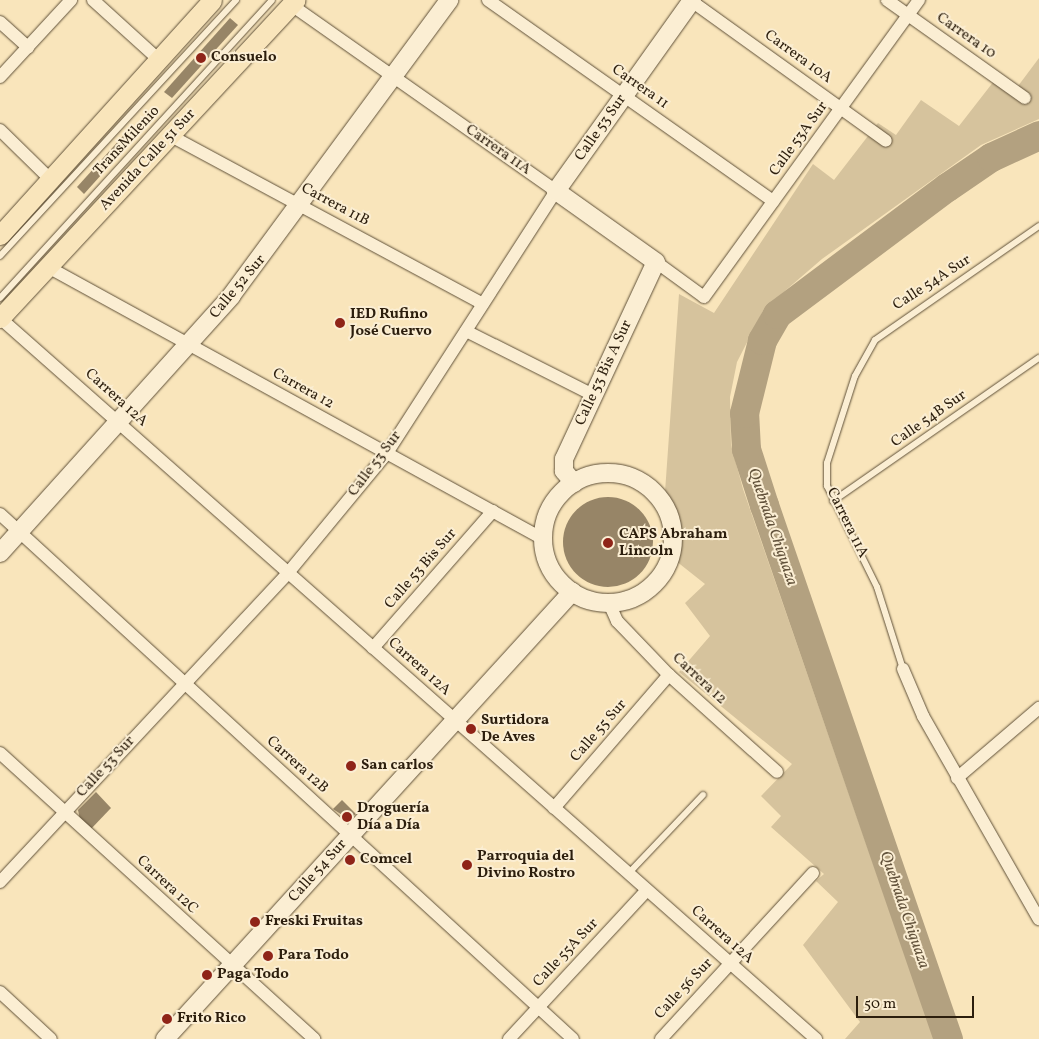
<!DOCTYPE html>
<meta charset="utf-8">
<style>
body{margin:0}
#map{position:relative;width:1039px;height:1039px;overflow:hidden;background:#f9e5bb;font-family:Vollkorn,serif}
div>[style]{position:absolute}
.green>*{inset:0;background:#d6c39d}
.river>*{height:29px;margin:-14.5px;padding:0 14.5px;transform-origin:14.5px;border-radius:14.5px;background:#b3a180}
.building>*{inset:0;background:#978567}
.round{border-radius:50%}
.roads{filter:drop-shadow(0 0 1px #5f5038) drop-shadow(0 0 1px #5f5038)}
.lane>*{height:6px;margin:-3px;padding:0 3px;transform-origin:3px;border-radius:3px;background:#fbeed3}
.street>*{height:12px;margin:-6px;padding:0 6px;transform-origin:6px;border-radius:6px;background:#fbeed3}
.secondary>*{height:18px;margin:-9px;padding:0 9px;transform-origin:9px;border-radius:9px;background:#fbeed3}
.secondary>.ring{margin:-9px;padding:0;box-sizing:content-box;background:none;border:18px solid #fbeed3;border-radius:50%}
.primary>*{height:19px;margin:-9.5px;padding:0 9.5px;transform-origin:9.5px;border-radius:9.5px;background:#f9e5bb}
.dots>*{width:14px;height:14px;translate:-50% -50%;box-sizing:border-box;border:2px solid #fbeed3;border-radius:50%}
span{translate:-50% -50%;white-space:nowrap;text-align:center;line-height:1.15;-webkit-text-stroke:4px #fbeed3;paint-order:stroke}
.street-label{font-size:15px;color:#2c1e0d}
.poi-label{font-size:15px;color:#2c1e0d;font-weight:700}
.left{translate:0 -50%;text-align:left}
.water-label{font-size:16px;color:#62523b;font-style:italic}
.scale{position:absolute;left:856px;top:996px;width:118px;height:22px;box-sizing:border-box;border:2px solid #2c1e0d;border-top:0;padding-left:6px;font-size:15px;line-height:18px;white-space:nowrap;color:#2c1e0d;-webkit-text-stroke:4px #fbeed3;paint-order:stroke}
</style>
<div id="map">
<div class="green">
<i style="clip-path:polygon(1039px 58px,1039px 119px,981px 145px,822px 259px,764px 309px,737px 362px,730px 397px,731px 445px,743px 489px,934px 1039px,845px 1039px,860px 1022px,803px 945px,838px 902px,816px 881px,824px 874px,771px 827px,781px 816px,761px 796px,792px 764px,679px 672px,710px 636px,685px 603px,705px 584px,676px 561px,679px 523px,665px 492px,679px 294px,714px 313px,813px 164px,834px 180px,878px 123px,896px 135px,921px 100px,959px 126px,994px 81px,1012px 94px)"></i>
</div>
<div class="river">
<i style="left:948px;top:1039px;width:565px;rotate:-109.01deg"></i>
<i style="left:764px;top:505px;width:59px;rotate:-107.8deg"></i>
<i style="left:746px;top:449px;width:36px;rotate:-93deg"></i>
<i style="left:744px;top:413px;width:75px;rotate:-76.1deg"></i>
<i style="left:762px;top:340px;width:30px;rotate:-60deg"></i>
<i style="left:777px;top:314px;width:212px;rotate:-36.8deg"></i>
<i style="left:947px;top:187px;width:53px;rotate:-34.3deg"></i>
<i style="left:991px;top:157px;width:53px;rotate:-24.6deg"></i>
</div>
<div class="building">
<i style="clip-path:polygon(230px 18px,238px 25px,172px 98px,164px 92px)"></i>
<i style="clip-path:polygon(131px 127px,138px 134px,84px 194px,77px 187px)"></i>
<i class="round" style="left:563px;top:497px;width:90px;height:90px"></i>
<i style="clip-path:polygon(96px 792px,111px 808px,90px 830px,80px 820px,78px 810px)"></i>
<i style="clip-path:polygon(342px 800px,356px 814px,348px 819px,333px 809px)"></i>
</div>
<div class="roads">
<div class="lane">
<i style="left:0;top:256px;width:348px;rotate:-47.3deg"></i>
<i style="left:0;top:298px;width:403px;rotate:-47.6deg"></i>
<i style="left:833px;top:501px;width:251px;rotate:-34.8deg"></i>
<i style="left:903px;top:669px;width:86px;rotate:-107.6deg"></i>
<i style="left:877px;top:587px;width:113px;rotate:-116.3deg"></i>
<i style="left:827px;top:486px;width:23px;rotate:-90deg"></i>
<i style="left:827px;top:463px;width:91px;rotate:-72.2deg"></i>
<i style="left:855px;top:376px;width:41px;rotate:-60.9deg"></i>
<i style="left:875px;top:340px;width:200px;rotate:-34.8deg"></i>
<i style="left:628px;top:874px;width:109px;rotate:-46.5deg"></i>
</div>
<div class="street">
<i style="left:93px;top:0;width:88px;rotate:42.2deg"></i>
<i style="left:488px;top:0;width:349px;rotate:35.2deg"></i>
<i style="left:690px;top:0;width:241px;rotate:35.7deg"></i>
<i style="left:887px;top:0;width:169px;rotate:35.4deg"></i>
<i style="left:0;top:22px;width:38px;rotate:42deg"></i>
<i style="left:0;top:77px;width:105px;rotate:-47.3deg"></i>
<i style="left:0;top:130px;width:70px;rotate:44.4deg"></i>
<i style="left:171px;top:136px;width:354px;rotate:28.3deg"></i>
<i style="left:656px;top:262px;width:59px;rotate:36.1deg"></i>
<i style="left:704px;top:297px;width:367px;rotate:-54.1deg"></i>
<i style="left:48px;top:267px;width:565px;rotate:28.79deg"></i>
<i style="left:0;top:318px;width:1089px;rotate:41.46deg"></i>
<i style="left:466px;top:331px;width:142px;rotate:26.7deg"></i>
<i style="left:0;top:514px;width:777px;rotate:42.5deg"></i>
<i style="left:609px;top:603px;width:20px;rotate:66deg"></i>
<i style="left:617px;top:621px;width:75px;rotate:46.1deg"></i>
<i style="left:669px;top:675px;width:145px;rotate:41.9deg"></i>
<i style="left:373px;top:648px;width:182px;rotate:-48.8deg"></i>
<i style="left:903px;top:669px;width:51px;rotate:66.9deg"></i>
<i style="left:923px;top:716px;width:234px;rotate:60.3deg"></i>
<i style="left:0;top:753px;width:425px;rotate:42.3deg"></i>
<i style="left:957px;top:778px;width:108px;rotate:-40.5deg"></i>
<i style="left:554px;top:808px;width:176px;rotate:-49.2deg"></i>
<i style="left:0;top:882px;width:422px;rotate:-47deg"></i>
<i style="left:288px;top:573px;width:156px;rotate:-50.5deg"></i>
<i style="left:387px;top:453px;width:312px;rotate:-57.2deg"></i>
<i style="left:556px;top:191px;width:324px;rotate:-144.9deg"></i>
<i style="left:0;top:992px;width:69px;rotate:42.7deg"></i>
<i style="left:509px;top:1039px;width:203px;rotate:-47.2deg"></i>
<i style="left:661px;top:1039px;width:225px;rotate:-47.5deg"></i>
</div>
<div class="secondary">
<i class="ring" style="left:543px;top:473px;width:112px;height:112px"></i>
<i style="left:574px;top:483px;width:16px;rotate:-130deg"></i>
<i style="left:564px;top:471px;width:12px;rotate:-90deg"></i>
<i style="left:564px;top:459px;width:217px;rotate:-65deg"></i>
<i style="left:656px;top:262px;width:123px;rotate:-144.6deg"></i>
<i style="left:556px;top:191px;width:234px;rotate:-54.5deg"></i>
<i style="left:0;top:553px;width:346px;rotate:-48deg"></i>
<i style="left:231px;top:296px;width:368px;rotate:-53.6deg"></i>
<i style="left:165px;top:1039px;width:605px;rotate:-47.68deg"></i>
</div>
<div class="primary">
<i style="left:0;top:235px;width:316px;rotate:-47.9deg"></i>
<i style="left:0;top:318px;width:434px;rotate:-47.1deg"></i>
</div>
</div>
<div class="dots">
<i style="left:201px;top:58px;background:#8f2418"></i>
<i style="left:340px;top:323px;background:#8f2418"></i>
<i style="left:608px;top:543px;background:#8f2418"></i>
<i style="left:471px;top:729px;background:#8f2418"></i>
<i style="left:351px;top:766px;background:#8f2418"></i>
<i style="left:347px;top:817px;background:#8f2418"></i>
<i style="left:350px;top:860px;background:#8f2418"></i>
<i style="left:467px;top:865px;background:#8f2418"></i>
<i style="left:255px;top:922px;background:#8f2418"></i>
<i style="left:268px;top:956px;background:#8f2418"></i>
<i style="left:207px;top:975px;background:#8f2418"></i>
<i style="left:167px;top:1019px;background:#8f2418"></i>
</div>
<div class="street-label">
<span style="left:966px;top:36px;rotate:35deg">Carrera 10</span>
<span style="left:798px;top:57px;rotate:36deg">Carrera 10A</span>
<span style="left:640px;top:87px;rotate:35deg">Carrera 11</span>
<span style="left:601px;top:128px;rotate:-55deg">Calle 53 Sur</span>
<span style="left:799px;top:139px;rotate:-54deg">Calle 53A Sur</span>
<span style="left:127px;top:141px;rotate:-47deg">TransMilenio</span>
<span style="left:498px;top:150px;rotate:35deg">Carrera 11A</span>
<span style="left:148px;top:160px;rotate:-47deg">Avenida Calle 51 Sur</span>
<span style="left:335px;top:205px;rotate:28deg">Carrera 11B</span>
<span style="left:932px;top:283px;rotate:-33deg">Calle 54A Sur</span>
<span style="left:238px;top:287px;rotate:-50deg">Calle 52 Sur</span>
<span style="left:604px;top:373px;rotate:-65deg">Calle 53 Bis A Sur</span>
<span style="left:303px;top:389px;rotate:29deg">Carrera 12</span>
<span style="left:116px;top:398px;rotate:42deg">Carrera 12A</span>
<span style="left:929px;top:419px;rotate:-35deg">Calle 54B Sur</span>
<span style="left:375px;top:464px;rotate:-53deg">Calle 53 Sur</span>
<span style="left:847px;top:523px;rotate:64deg">Carrera 11A</span>
<span style="left:421px;top:569px;rotate:-49deg">Calle 53 Bis Sur</span>
<span style="left:419px;top:667px;rotate:42deg">Carrera 12A</span>
<span style="left:699px;top:679px;rotate:43deg">Carrera 12</span>
<span style="left:599px;top:731px;rotate:-49deg">Calle 55 Sur</span>
<span style="left:297px;top:765px;rotate:42deg">Carrera 12B</span>
<span style="left:106px;top:767px;rotate:-47deg">Calle 53 Sur</span>
<span style="left:318px;top:871px;rotate:-48deg">Calle 54 Sur</span>
<span style="left:167px;top:885px;rotate:43deg">Carrera 12C</span>
<span style="left:722px;top:935px;rotate:42deg">Carrera 12A</span>
<span style="left:566px;top:953px;rotate:-47deg">Calle 55A Sur</span>
<span style="left:684px;top:989px;rotate:-47deg">Calle 56 Sur</span>
</div>
<div class="poi-label">
<span class="left" style="left:211px;top:58px">Consuelo</span>
<span class="left" style="left:350px;top:323px">IED Rufino<br>José Cuervo</span>
<span class="left" style="left:619px;top:543px">CAPS Abraham<br>Lincoln</span>
<span class="left" style="left:481px;top:729px">Surtidora<br>De Aves</span>
<span class="left" style="left:361px;top:766px">San carlos</span>
<span class="left" style="left:357px;top:817px">Droguería<br>Día a Día</span>
<span class="left" style="left:477px;top:865px">Parroquia del<br>Divino Rostro</span>
<span class="left" style="left:360px;top:860px">Comcel</span>
<span class="left" style="left:265px;top:922px">Freski Fruitas</span>
<span class="left" style="left:278px;top:956px">Para Todo</span>
<span class="left" style="left:217px;top:975px">Paga Todo</span>
<span class="left" style="left:177px;top:1019px">Frito Rico</span>
</div>
<div class="water-label">
<span style="left:772px;top:527px;rotate:71deg">Quebrada Chiguaza</span>
<span style="left:904px;top:910px;rotate:71deg">Quebrada Chiguaza</span>
</div>
<div class="scale">50 m</div>
</div>
